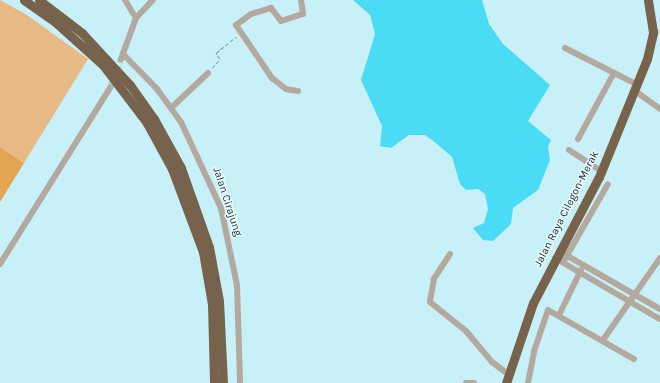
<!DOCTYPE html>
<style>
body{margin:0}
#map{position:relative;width:660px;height:383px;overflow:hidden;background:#c7f0f9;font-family:Karla,sans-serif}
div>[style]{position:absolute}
.green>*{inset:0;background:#e7ba85}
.forest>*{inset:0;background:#e5a451}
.water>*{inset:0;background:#4adcf5}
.minor-tunnel>*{height:6px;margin-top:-3px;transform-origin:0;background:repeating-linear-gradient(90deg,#a6cad2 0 6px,transparent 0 9px)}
.path>*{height:1px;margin-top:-0.5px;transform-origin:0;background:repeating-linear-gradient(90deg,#82a1a7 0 4px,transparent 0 6px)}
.minor>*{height:6px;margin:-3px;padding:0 3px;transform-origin:3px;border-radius:3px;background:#b4a99e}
.highway>*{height:9px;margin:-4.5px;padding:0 4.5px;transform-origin:4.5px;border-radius:4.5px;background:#77624b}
span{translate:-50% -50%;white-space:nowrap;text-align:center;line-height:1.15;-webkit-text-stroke:3px #e8f9fc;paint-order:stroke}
.street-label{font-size:11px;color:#233336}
</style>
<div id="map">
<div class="green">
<i style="clip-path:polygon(0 0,27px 15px,88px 59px,24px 163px,0 147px)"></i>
</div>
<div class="forest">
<i style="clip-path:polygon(0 147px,24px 163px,0 202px)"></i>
</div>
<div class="water">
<i style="clip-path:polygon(353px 0,482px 0,489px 24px,503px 44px,550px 85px,528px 121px,551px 140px,548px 147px,550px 160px,538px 190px,513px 208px,511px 224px,493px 241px,483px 240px,473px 228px,484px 223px,488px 209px,485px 194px,478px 189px,466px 190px,460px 184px,452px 157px,436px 143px,425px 135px,409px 135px,391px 148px,380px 146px,382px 126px,361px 80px,375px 34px,370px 15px)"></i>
</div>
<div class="minor-tunnel">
<i style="left:110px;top:88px;width:31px;rotate:-69deg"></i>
</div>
<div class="path">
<i style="left:212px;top:68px;width:12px;rotate:-48deg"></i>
<i style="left:220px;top:59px;width:7px;rotate:-124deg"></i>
<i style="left:216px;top:53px;width:26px;rotate:-39deg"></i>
</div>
<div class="minor">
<i style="left:125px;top:0;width:21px;rotate:59deg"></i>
<i style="left:565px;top:48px;width:80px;rotate:26.9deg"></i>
<i style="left:123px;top:54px;width:49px;rotate:45.8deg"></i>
<i style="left:157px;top:89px;width:41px;rotate:54deg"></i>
<i style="left:181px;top:122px;width:95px;rotate:65.1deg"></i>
<i style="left:221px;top:208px;width:79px;rotate:78.3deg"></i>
<i style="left:237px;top:285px;width:98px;rotate:88.2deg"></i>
<i style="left:121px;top:59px;width:44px;rotate:-69.9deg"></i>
<i style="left:136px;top:18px;width:25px;rotate:-47deg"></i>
<i style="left:634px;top:90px;width:32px;rotate:36deg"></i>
<i style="left:298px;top:91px;width:12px;rotate:-171deg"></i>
<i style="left:286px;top:89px;width:18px;rotate:-142deg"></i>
<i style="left:272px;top:78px;width:64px;rotate:-124.2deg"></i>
<i style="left:236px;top:25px;width:19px;rotate:-36deg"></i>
<i style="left:251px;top:14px;width:21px;rotate:-17deg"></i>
<i style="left:271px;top:8px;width:16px;rotate:52deg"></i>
<i style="left:281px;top:21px;width:23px;rotate:-18deg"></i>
<i style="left:303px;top:14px;width:14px;rotate:-98deg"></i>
<i style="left:171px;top:108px;width:51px;rotate:-43.4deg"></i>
<i style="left:578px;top:139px;width:75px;rotate:-61.4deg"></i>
<i style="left:569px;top:150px;width:38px;rotate:33deg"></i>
<i style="left:559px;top:251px;width:116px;rotate:29.9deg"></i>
<i style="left:450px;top:254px;width:30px;rotate:123deg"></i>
<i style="left:434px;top:279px;width:23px;rotate:100deg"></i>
<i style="left:430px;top:302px;width:46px;rotate:38.9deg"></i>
<i style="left:466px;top:331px;width:40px;rotate:50deg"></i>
<i style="left:492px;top:362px;width:21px;rotate:37deg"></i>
<i style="left:555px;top:258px;width:121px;rotate:30.2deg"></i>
<i style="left:565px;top:259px;width:86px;rotate:-60.2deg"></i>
<i style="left:0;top:264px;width:208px;rotate:-58deg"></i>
<i style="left:560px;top:313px;width:48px;rotate:-64deg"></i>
<i style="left:603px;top:340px;width:100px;rotate:-55.2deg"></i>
<i style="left:466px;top:383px;width:8px"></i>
<i style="left:528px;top:383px;width:33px;rotate:-79deg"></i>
<i style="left:534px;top:351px;width:43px;rotate:-71.1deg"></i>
<i style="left:548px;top:310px;width:99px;rotate:29.7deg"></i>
</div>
<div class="highway">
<i style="left:24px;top:0;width:37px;rotate:35deg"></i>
<i style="left:54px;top:21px;width:66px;rotate:41.9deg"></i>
<i style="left:103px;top:65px;width:73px;rotate:52.8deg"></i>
<i style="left:147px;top:123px;width:52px;rotate:61.5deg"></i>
<i style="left:172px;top:169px;width:89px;rotate:69.5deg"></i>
<i style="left:203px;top:252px;width:53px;rotate:80.2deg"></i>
<i style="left:212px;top:304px;width:79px;rotate:88.5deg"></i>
<i style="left:39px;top:0;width:54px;rotate:37.5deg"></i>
<i style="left:82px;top:33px;width:71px;rotate:47.3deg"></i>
<i style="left:130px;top:85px;width:42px;rotate:54.8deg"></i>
<i style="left:154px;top:119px;width:56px;rotate:61.1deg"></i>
<i style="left:181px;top:168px;width:84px;rotate:70.5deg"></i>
<i style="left:209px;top:247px;width:55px;rotate:79.5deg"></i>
<i style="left:219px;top:301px;width:82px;rotate:87.2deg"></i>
<i style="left:506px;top:383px;width:84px;rotate:-71.4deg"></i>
<i style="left:533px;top:303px;width:142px;rotate:-62.4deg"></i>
<i style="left:599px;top:177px;width:127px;rotate:-67.9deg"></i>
<i style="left:647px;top:59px;width:28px;rotate:-77deg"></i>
<i style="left:653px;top:32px;width:32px;rotate:-99deg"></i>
</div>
<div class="street-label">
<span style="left:227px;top:202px;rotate:72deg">Jalan Cirajung</span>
<span style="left:567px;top:209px;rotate:-63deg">Jalan Raya Cilegon-Merak</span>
</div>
</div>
